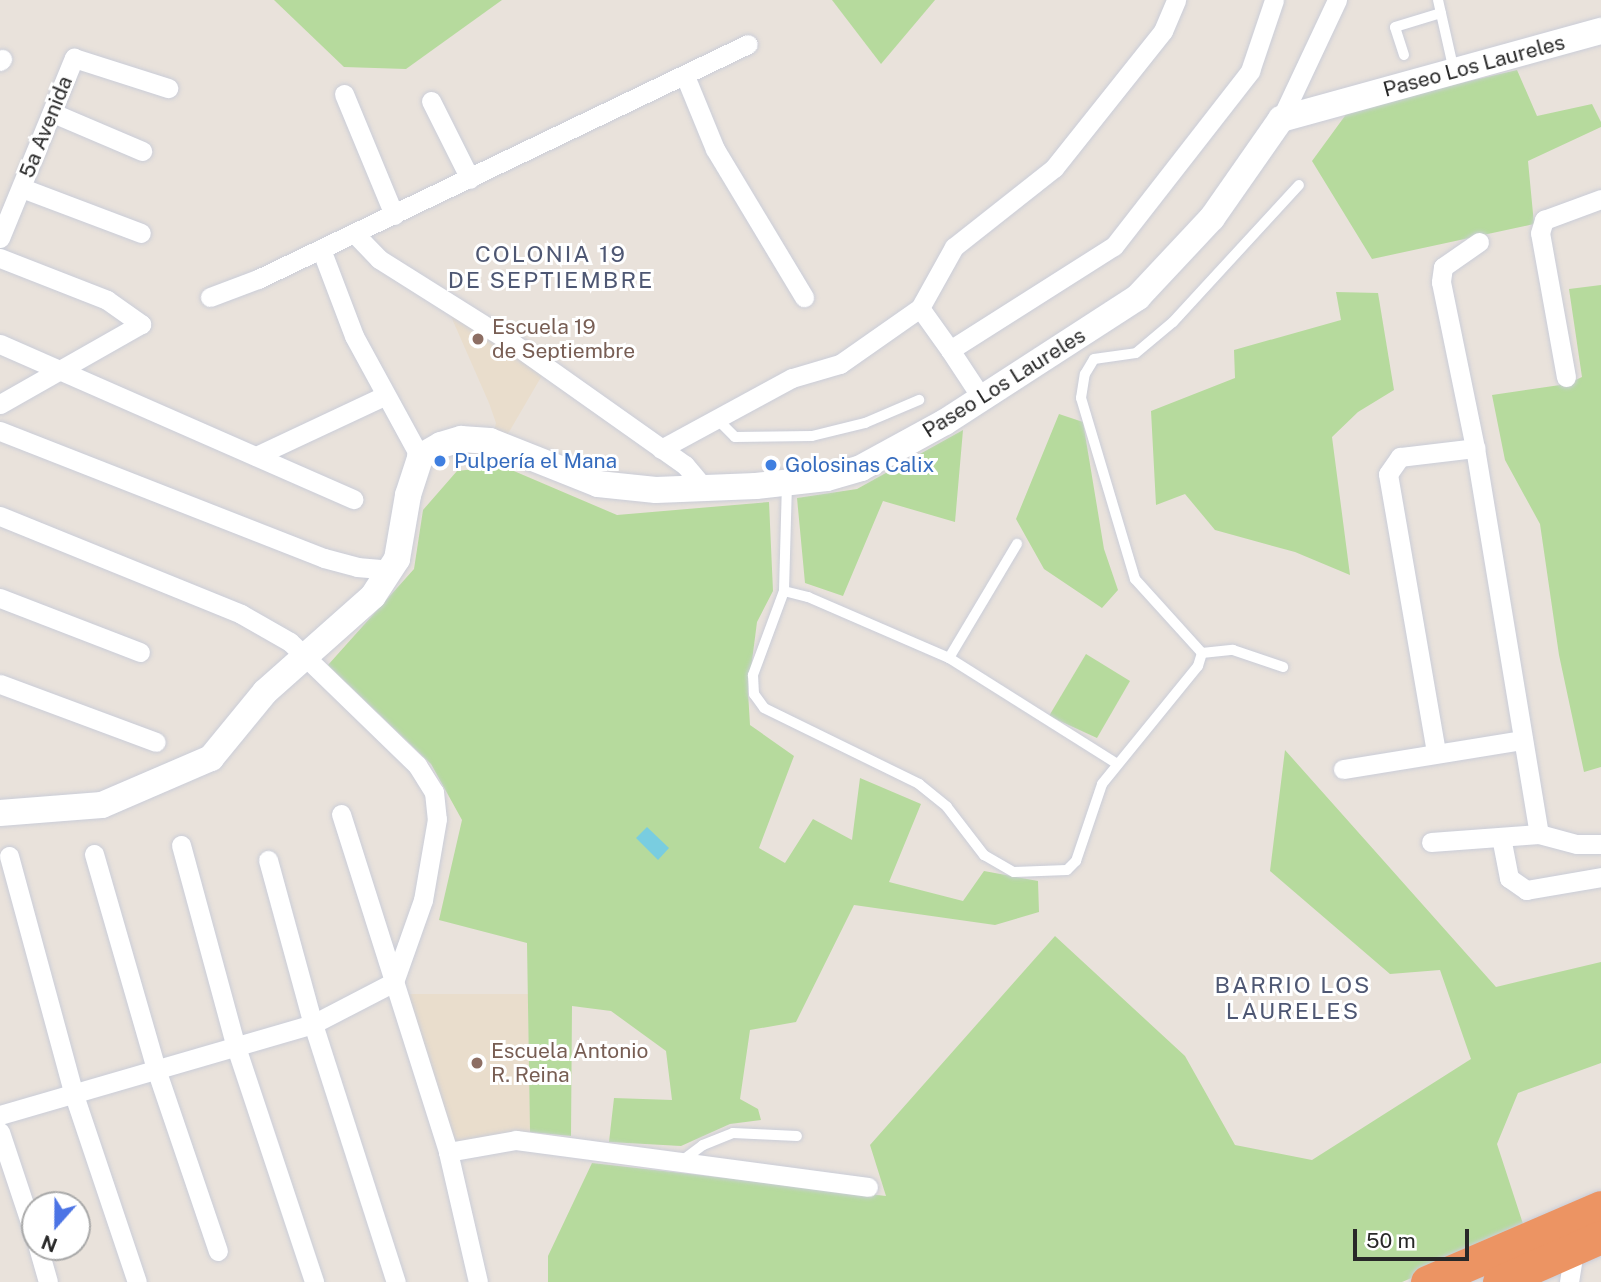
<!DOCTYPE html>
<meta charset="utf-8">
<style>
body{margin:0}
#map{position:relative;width:1601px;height:1282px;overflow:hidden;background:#e9e2db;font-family:"Public Sans",sans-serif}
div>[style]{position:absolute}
.education>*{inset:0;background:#e9ddcc}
.green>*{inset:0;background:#b6da9d}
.water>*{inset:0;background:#79cde0}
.roads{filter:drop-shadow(0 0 2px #cacdd8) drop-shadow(0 0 2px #cacdd8)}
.lane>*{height:10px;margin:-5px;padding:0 5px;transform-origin:5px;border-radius:5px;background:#fff}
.street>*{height:19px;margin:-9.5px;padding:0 9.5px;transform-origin:9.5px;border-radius:9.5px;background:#fff}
.secondary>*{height:26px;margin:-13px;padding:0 13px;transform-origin:13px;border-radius:13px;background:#fff}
.highway>*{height:33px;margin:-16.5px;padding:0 16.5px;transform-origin:16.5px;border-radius:16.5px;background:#ec9463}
.dots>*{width:19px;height:19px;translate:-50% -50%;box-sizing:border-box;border:4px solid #fff;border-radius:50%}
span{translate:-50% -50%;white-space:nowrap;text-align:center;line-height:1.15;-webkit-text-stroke:6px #fff;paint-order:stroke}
.street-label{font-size:21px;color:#282828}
.education-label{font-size:21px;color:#785e54}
.left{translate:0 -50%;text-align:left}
.shop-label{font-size:21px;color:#366cbe}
.neighbourhood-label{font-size:23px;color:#4e5773;letter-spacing:2px}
.north{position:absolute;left:21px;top:1191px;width:70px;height:70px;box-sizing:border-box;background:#fff;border:2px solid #a9a9a9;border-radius:50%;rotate:201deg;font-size:19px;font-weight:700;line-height:28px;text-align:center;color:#282828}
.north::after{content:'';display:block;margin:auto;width:24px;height:32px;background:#4c74e5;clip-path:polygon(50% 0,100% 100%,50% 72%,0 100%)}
.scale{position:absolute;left:1353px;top:1229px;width:116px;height:32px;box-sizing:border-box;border:4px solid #282828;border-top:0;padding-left:9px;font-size:21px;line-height:24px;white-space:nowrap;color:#282828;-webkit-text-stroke:5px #fff;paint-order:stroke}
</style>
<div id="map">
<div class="education">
<i style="clip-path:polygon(446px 305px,544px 372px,505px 439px,493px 435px,496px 423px,489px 403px)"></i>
<i style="clip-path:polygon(403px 994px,528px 994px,530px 1132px,452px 1146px)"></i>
</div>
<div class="green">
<i style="clip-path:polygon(274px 0,502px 0,406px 69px,344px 67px)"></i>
<i style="clip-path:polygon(832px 0,935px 0,881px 64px)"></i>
<i style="clip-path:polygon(1517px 70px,1537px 116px,1592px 104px,1601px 122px,1601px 127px,1528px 161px,1534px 224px,1372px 259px,1312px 161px,1350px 109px)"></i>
<i style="clip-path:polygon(1601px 285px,1601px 767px,1584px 772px,1559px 655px,1540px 524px,1505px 460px,1492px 395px,1567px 384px,1582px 377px,1569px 289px)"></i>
<i style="clip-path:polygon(1336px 292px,1378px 293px,1394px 390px,1358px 412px,1332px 437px,1350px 575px,1295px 552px,1215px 530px,1185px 494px,1156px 505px,1151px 411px,1235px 378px,1234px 350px,1341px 320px)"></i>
<i style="clip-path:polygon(1059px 414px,1083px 422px,1104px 549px,1118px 590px,1102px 608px,1044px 569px,1016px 519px)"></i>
<i style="clip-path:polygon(963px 430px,955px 522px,883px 501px,843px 596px,805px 583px,797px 498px,857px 489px)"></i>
<i style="clip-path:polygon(502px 466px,617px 515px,769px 502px,773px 591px,757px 622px,748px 692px,750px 725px,794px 756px,759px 848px,785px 863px,813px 819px,852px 840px,860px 778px,921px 804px,889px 882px,963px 901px,984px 871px,1038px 881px,1039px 912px,995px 925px,854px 905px,796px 1022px,750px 1030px,740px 1099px,758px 1109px,761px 1120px,730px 1124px,681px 1146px,609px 1142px,614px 1098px,672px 1100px,666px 1051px,611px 1011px,572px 1006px,571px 1136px,530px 1132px,527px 943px,439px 920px,462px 820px,431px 764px,328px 665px,414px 569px,423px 510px,457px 471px)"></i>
<i style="clip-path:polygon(1086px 654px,1130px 681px,1097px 738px,1049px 716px)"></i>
<i style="clip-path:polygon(1285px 750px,1496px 987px,1601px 962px,1601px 1063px,1518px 1093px,1497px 1144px,1525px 1230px,1402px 1282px,548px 1282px,548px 1256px,592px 1163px,886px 1196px,870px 1145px,1055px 936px,1185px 1056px,1235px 1145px,1312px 1160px,1471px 1059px,1440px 970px,1390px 974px,1270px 871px)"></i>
</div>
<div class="water">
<i style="clip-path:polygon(647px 827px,669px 848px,658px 860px,636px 838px)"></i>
</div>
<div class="roads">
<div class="lane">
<i style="left:1438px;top:0;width:73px;rotate:77.3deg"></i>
<i style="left:1404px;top:55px;width:29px;rotate:-108deg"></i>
<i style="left:1395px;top:27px;width:48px;rotate:-16.9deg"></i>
<i style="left:716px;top:418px;width:27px;rotate:45deg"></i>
<i style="left:735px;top:437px;width:77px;rotate:-0.7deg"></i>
<i style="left:812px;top:436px;width:55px;rotate:-13.8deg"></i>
<i style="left:865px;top:423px;width:59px;rotate:-23.1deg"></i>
<i style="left:787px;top:483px;width:108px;rotate:91.6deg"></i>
<i style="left:784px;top:591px;width:25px;rotate:14deg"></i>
<i style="left:808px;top:597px;width:154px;rotate:23.4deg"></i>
<i style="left:949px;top:658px;width:197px;rotate:32.2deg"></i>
<i style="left:784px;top:591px;width:90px;rotate:110.3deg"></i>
<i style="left:753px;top:675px;width:19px;rotate:87deg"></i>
<i style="left:754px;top:694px;width:17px;rotate:54deg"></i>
<i style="left:764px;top:708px;width:173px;rotate:26.1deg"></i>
<i style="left:919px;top:784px;width:36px;rotate:39deg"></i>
<i style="left:947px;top:807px;width:61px;rotate:52.4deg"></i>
<i style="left:984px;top:855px;width:34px;rotate:30deg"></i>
<i style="left:1014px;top:872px;width:53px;rotate:-2.2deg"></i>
<i style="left:1067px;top:870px;width:13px;rotate:-45deg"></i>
<i style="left:1076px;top:861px;width:81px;rotate:-71.3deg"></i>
<i style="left:1102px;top:784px;width:152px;rotate:-50.9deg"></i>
<i style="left:1198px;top:666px;width:14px;rotate:-73deg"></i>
<i style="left:1202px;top:653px;width:100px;rotate:-132.2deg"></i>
<i style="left:1135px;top:579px;width:189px;rotate:-106.6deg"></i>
<i style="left:1081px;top:398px;width:24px;rotate:-81deg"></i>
<i style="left:1085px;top:374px;width:17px;rotate:-59deg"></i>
<i style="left:1094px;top:359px;width:42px;rotate:-8.1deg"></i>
<i style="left:1136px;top:353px;width:48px;rotate:-40deg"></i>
<i style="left:1173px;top:322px;width:186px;rotate:-47.4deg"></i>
<i style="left:1202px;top:653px;width:31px;rotate:-6deg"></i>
<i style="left:1233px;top:650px;width:53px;rotate:18.8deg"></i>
<i style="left:949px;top:658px;width:133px;rotate:-59.2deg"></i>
<i style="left:683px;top:1160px;width:25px;rotate:-37deg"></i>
<i style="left:703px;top:1145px;width:32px;rotate:-22deg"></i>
<i style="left:733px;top:1133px;width:64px;rotate:2.7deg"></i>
</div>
<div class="street">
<i style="left:0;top:61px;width:3px;rotate:-45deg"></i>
<i style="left:685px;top:76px;width:79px;rotate:67.7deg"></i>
<i style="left:715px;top:149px;width:173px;rotate:59deg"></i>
<i style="left:344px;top:94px;width:131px;rotate:67.5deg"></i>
<i style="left:431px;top:101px;width:87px;rotate:63.4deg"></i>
<i style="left:53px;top:113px;width:97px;rotate:23.1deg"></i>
<i style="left:1281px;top:119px;width:132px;rotate:-64.8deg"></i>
<i style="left:22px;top:188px;width:127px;rotate:20.7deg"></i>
<i style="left:354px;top:233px;width:36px;rotate:46deg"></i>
<i style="left:379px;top:259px;width:156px;rotate:32.2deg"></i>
<i style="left:511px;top:342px;width:213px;rotate:35.3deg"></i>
<i style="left:685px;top:465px;width:33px;rotate:50deg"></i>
<i style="left:0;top:238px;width:195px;rotate:-67.7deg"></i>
<i style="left:74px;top:58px;width:99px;rotate:17.7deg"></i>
<i style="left:1479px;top:242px;width:44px;rotate:145.2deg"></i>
<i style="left:1443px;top:267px;width:15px;rotate:98deg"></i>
<i style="left:1441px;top:282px;width:169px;rotate:78.4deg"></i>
<i style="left:1475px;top:448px;width:391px;rotate:80.6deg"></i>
<i style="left:321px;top:249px;width:93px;rotate:69.2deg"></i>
<i style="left:354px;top:336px;width:138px;rotate:61.4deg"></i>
<i style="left:0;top:258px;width:115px;rotate:21.4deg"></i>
<i style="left:107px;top:300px;width:42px;rotate:35.2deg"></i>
<i style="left:141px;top:324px;width:162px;rotate:150.4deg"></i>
<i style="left:210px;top:297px;width:51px;rotate:-20.6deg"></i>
<i style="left:258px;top:279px;width:543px;rotate:-25.62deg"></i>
<i style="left:920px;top:308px;width:52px;rotate:54.5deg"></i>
<i style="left:0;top:344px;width:386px;rotate:23.7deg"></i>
<i style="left:1566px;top:377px;width:146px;rotate:-100.2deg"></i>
<i style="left:1540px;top:233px;width:14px;rotate:-73deg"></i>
<i style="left:1544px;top:220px;width:61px;rotate:-20.2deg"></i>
<i style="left:981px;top:397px;width:56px;rotate:-123.4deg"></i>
<i style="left:950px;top:350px;width:194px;rotate:-32.4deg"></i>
<i style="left:1114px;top:246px;width:222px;rotate:-52.1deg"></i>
<i style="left:1250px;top:71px;width:75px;rotate:-71.3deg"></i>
<i style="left:0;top:431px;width:348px;rotate:21.4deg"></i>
<i style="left:324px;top:558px;width:34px;rotate:15deg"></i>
<i style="left:357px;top:567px;width:35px;rotate:5deg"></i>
<i style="left:661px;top:449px;width:149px;rotate:-28.5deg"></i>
<i style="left:792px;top:378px;width:50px;rotate:-16.3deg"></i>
<i style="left:840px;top:364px;width:98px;rotate:-35deg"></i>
<i style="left:920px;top:308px;width:70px;rotate:-60.9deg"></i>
<i style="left:954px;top:247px;width:127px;rotate:-38.3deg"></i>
<i style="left:1054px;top:168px;width:175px;rotate:-51.5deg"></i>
<i style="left:1163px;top:31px;width:34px;rotate:-67deg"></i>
<i style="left:256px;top:456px;width:141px;rotate:-25.1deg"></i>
<i style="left:0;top:516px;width:260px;rotate:22.1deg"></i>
<i style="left:241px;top:614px;width:56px;rotate:29.7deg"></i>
<i style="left:290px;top:642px;width:177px;rotate:44.1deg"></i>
<i style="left:417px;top:765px;width:32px;rotate:58deg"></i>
<i style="left:434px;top:792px;width:27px;rotate:84deg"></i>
<i style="left:437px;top:819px;width:82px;rotate:99.8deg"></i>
<i style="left:423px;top:900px;width:87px;rotate:109.5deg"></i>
<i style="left:394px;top:982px;width:91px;rotate:152.6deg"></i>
<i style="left:313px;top:1024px;width:326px;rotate:163.8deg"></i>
<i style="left:0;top:598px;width:150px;rotate:21.1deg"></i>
<i style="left:0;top:684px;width:166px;rotate:20.4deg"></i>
<i style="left:1436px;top:752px;width:282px;rotate:-99.8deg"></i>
<i style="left:1388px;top:474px;width:21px;rotate:-55deg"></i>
<i style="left:1400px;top:457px;width:76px;rotate:-6.8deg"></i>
<i style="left:1343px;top:769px;width:182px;rotate:-9.2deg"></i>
<i style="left:341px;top:814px;width:355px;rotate:72.4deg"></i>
<i style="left:448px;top:1152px;width:133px;rotate:77deg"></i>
<i style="left:1501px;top:837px;width:42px;rotate:79deg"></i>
<i style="left:1509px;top:878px;width:21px;rotate:35deg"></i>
<i style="left:1526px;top:890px;width:76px;rotate:-9.8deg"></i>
<i style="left:1431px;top:842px;width:108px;rotate:-4.2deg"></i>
<i style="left:1539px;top:834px;width:39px;rotate:15deg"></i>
<i style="left:1577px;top:844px;width:24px"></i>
<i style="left:181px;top:845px;width:209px;rotate:74.8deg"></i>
<i style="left:236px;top:1047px;width:248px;rotate:71.6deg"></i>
<i style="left:94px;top:854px;width:227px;rotate:73.9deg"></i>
<i style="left:157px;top:1072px;width:189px;rotate:71.2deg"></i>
<i style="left:9px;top:856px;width:248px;rotate:74.8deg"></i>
<i style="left:74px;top:1095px;width:197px;rotate:71.4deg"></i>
<i style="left:268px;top:860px;width:170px;rotate:74.7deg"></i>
<i style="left:313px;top:1024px;width:271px;rotate:72.2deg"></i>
<i style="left:0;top:1132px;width:111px;rotate:71.6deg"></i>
<i style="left:448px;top:1152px;width:69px;rotate:-10deg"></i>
<i style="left:516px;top:1140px;width:355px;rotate:7.6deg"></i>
<i style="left:38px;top:1247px;width:36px;rotate:74deg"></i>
<i style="left:1569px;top:1282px;width:33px;rotate:-81deg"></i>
</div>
<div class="secondary">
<i style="left:0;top:813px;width:102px;rotate:-4.5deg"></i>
<i style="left:102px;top:805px;width:119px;rotate:-23.3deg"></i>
<i style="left:211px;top:758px;width:85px;rotate:-50.7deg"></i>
<i style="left:265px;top:692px;width:144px;rotate:-41.6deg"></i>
<i style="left:373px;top:596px;width:44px;rotate:-57deg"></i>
<i style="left:397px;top:559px;width:65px;rotate:-80.2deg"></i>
<i style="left:408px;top:495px;width:40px;rotate:-72deg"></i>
<i style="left:420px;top:457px;width:24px;rotate:-30deg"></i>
<i style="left:441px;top:445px;width:21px;rotate:-17deg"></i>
<i style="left:461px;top:439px;width:29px;rotate:4deg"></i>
<i style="left:490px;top:441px;width:116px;rotate:21.7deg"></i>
<i style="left:598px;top:484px;width:58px;rotate:5.9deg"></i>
<i style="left:656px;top:490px;width:100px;rotate:-2.3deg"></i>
<i style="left:756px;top:486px;width:71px;rotate:-6.4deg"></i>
<i style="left:827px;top:478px;width:35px;rotate:-16deg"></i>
<i style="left:861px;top:468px;width:96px;rotate:-28.7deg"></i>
<i style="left:945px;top:422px;width:230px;rotate:-32.9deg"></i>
<i style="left:1138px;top:297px;width:108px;rotate:-46.9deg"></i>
<i style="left:1212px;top:218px;width:121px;rotate:-55.1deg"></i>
<i style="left:1281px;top:119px;width:332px;rotate:-15.4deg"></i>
</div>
<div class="highway">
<i style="left:1427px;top:1282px;width:189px;rotate:-23.3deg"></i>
<i style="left:1499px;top:1282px;width:111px;rotate:-23.8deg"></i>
</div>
</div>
<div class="dots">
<i style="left:478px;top:339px;background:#8d6e63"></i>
<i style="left:440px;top:461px;background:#3f7fe0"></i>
<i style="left:771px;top:465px;background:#3f7fe0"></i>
<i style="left:477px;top:1063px;background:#8d6e63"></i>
</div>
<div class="street-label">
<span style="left:1474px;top:66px;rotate:-15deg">Paseo Los Laureles</span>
<span style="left:46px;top:127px;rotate:-68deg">5a Avenida</span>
<span style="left:1004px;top:383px;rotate:-32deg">Paseo Los Laureles</span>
</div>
<div class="education-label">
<span class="left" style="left:492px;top:339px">Escuela 19<br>de Septiembre</span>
<span class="left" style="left:491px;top:1063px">Escuela Antonio<br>R. Reina</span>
</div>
<div class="shop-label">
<span class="left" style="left:454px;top:461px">Pulpería el Mana</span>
<span class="left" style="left:785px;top:465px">Golosinas Calix</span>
</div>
<div class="neighbourhood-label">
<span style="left:551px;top:267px">COLONIA 19<br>DE SEPTIEMBRE</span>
<span style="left:1293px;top:998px">BARRIO LOS<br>LAURELES</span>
</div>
<div class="north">N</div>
<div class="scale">50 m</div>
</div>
